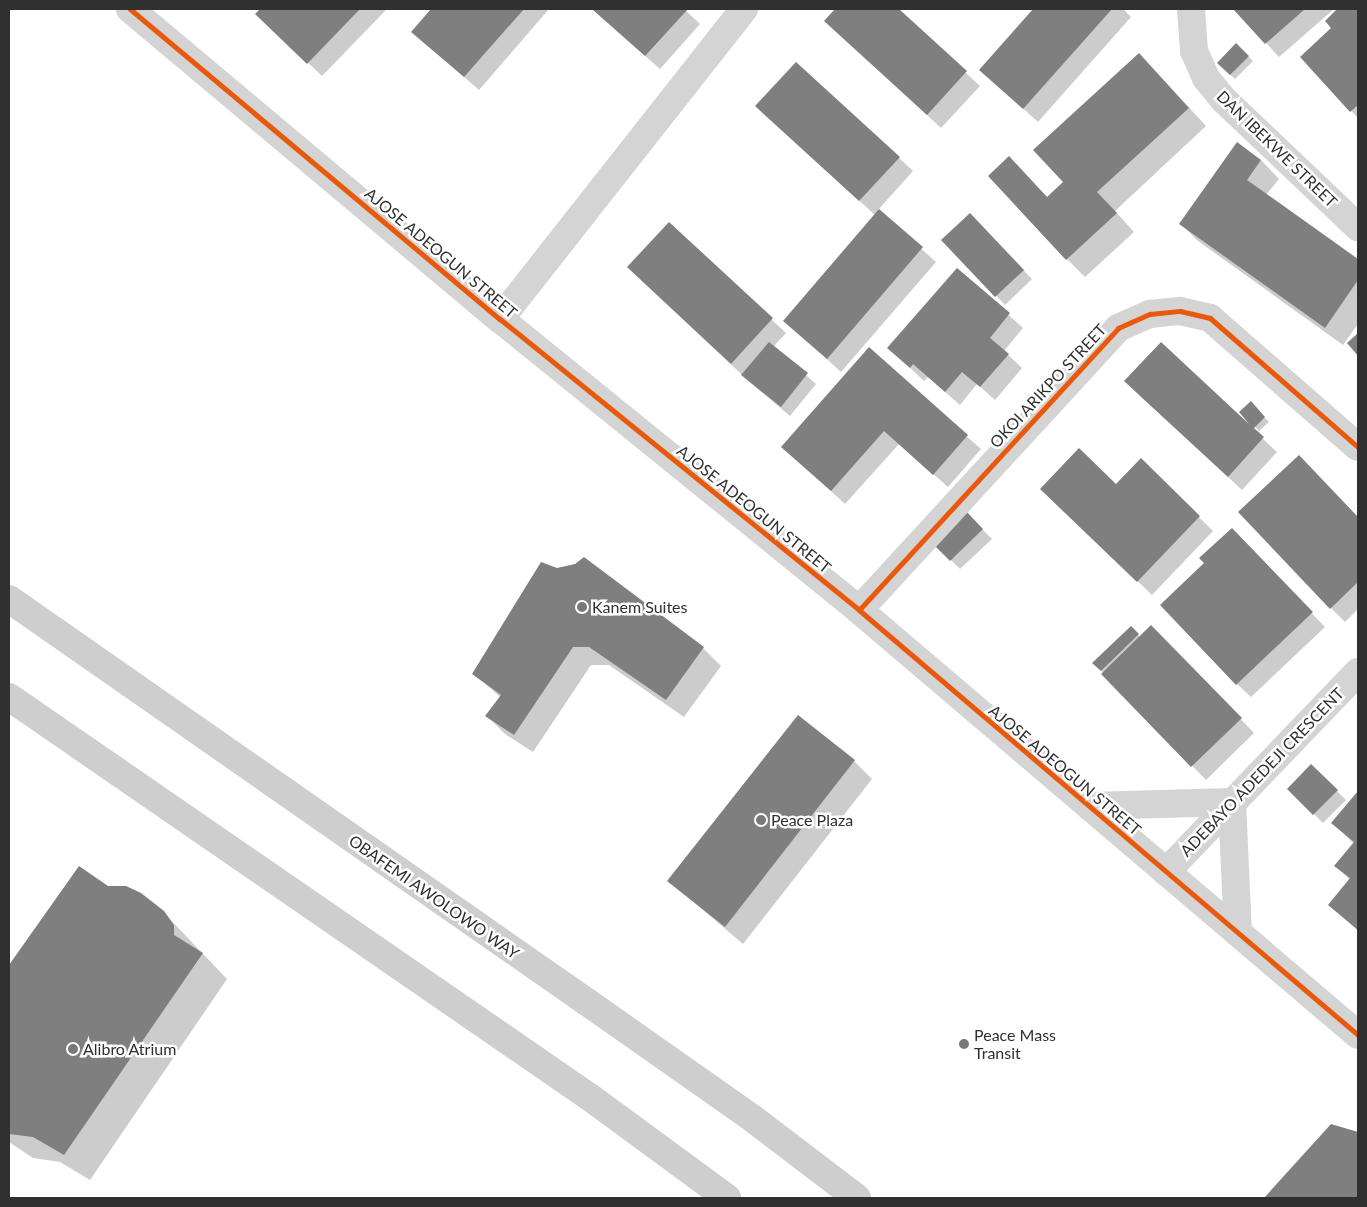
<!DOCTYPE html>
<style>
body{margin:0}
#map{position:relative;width:1367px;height:1207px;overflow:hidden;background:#fff;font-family:Lato,sans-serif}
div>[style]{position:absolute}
.shadow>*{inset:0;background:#0003}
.building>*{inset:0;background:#7f7f7f}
.street>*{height:28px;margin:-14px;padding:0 14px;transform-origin:14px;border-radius:14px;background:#d4d4d4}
.secondary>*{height:28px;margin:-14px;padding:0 14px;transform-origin:14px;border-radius:14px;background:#cecece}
.cycleway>*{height:5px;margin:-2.5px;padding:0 2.5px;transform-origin:2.5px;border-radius:2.5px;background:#e8590c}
.dots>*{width:14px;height:14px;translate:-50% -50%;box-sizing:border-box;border:2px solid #fff;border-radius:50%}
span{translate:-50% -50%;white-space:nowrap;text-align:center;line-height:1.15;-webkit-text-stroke:5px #fff;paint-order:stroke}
.street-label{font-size:16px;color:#303030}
.poi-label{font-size:16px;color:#303030}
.left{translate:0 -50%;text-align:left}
.frame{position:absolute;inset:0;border:10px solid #303030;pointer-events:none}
</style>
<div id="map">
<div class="shadow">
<i style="clip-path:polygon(262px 9px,387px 9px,322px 76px,257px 14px)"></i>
<i style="clip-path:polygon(433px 9px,549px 9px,479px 90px,413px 32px)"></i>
<i style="clip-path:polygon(592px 9px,684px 9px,700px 24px,660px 69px)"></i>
<i style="clip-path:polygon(837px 9px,897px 9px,980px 86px,941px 128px,826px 21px)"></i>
<i style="clip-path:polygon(1035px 9px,1123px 9px,1131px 17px,1038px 122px,981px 70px)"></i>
<i style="clip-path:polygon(1235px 9px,1334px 9px,1279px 57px)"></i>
<i style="clip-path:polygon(1339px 9px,1358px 9px,1358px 118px,1301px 57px,1333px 28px,1326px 21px)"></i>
<i style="clip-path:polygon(1236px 45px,1253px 61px,1235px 79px,1218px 63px)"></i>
<i style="clip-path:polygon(1157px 73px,1206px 126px,1115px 211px,1134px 232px,1085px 277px,1067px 259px,1009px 158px,1048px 198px,1065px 182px)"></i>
<i style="clip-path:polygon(771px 120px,899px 158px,913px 171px,878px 210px,936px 262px,841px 372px,785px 321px,875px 215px)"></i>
<i style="clip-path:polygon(1261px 160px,1279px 179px,1266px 195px,1358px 261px,1358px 324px,1343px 345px,1198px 241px,1180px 223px)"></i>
<i style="clip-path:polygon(669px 223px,786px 333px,773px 347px,816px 384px,790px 416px,752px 384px,642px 281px)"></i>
<i style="clip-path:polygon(979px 224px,1032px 279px,1005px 305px,943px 240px)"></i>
<i style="clip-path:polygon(958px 269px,1023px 328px,1004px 351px,1022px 368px,995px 400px,977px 384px,960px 405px,928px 377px,924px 381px,889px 348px)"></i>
<i style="clip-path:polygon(1161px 344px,1277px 452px,1242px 490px,1139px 395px)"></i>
<i style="clip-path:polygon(869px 349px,981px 449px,948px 487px,899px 444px,845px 504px,783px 447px)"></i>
<i style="clip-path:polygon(1250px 403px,1269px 422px,1259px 431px,1240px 412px)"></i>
<i style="clip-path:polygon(1141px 460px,1213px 531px,1152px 595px,1056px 503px,1116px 485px)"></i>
<i style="clip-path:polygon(1312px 470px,1358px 519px,1358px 609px,1345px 622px,1331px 608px)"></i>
<i style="clip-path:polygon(965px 512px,992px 539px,960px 569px,933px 542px)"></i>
<i style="clip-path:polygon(1245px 543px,1325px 627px,1251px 697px,1237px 684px)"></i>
<i style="clip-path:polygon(584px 558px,703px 648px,721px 666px,684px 717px,609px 665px,591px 665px,533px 752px,505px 734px,487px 716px,501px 698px,474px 673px)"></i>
<i style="clip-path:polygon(1131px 628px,1140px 637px,1165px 640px,1254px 733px,1206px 780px,1094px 663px)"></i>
<i style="clip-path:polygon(854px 761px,872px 779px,743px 944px,669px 881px)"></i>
<i style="clip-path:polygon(1311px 766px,1346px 800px,1323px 823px,1289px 789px)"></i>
<i style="clip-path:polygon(1358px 793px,1358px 931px,1330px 905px,1350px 880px,1336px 866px,1354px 844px,1333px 823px)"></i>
<i style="clip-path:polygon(79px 868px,107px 888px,163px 912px,227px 979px,90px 1180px,60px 1162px,33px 1158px,9px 1142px,9px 967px)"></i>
<i style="clip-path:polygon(1331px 1126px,1358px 1134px,1358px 1198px,1266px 1198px)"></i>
</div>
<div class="building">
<i style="clip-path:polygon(260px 9px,360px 9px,307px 64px,255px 14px)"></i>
<i style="clip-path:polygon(431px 9px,524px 9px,464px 77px,411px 32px)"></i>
<i style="clip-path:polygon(592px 9px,688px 9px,645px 56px)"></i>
<i style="clip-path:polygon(835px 9px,899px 9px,967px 71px,927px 115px,824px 21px)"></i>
<i style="clip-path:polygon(1033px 9px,1112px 9px,1023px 109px,979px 70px)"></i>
<i style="clip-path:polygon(1233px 9px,1305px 9px,1265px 44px)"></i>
<i style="clip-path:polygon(1337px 9px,1358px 9px,1358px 105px,1350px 112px,1300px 57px,1331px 28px,1325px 21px)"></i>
<i style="clip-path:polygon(1236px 43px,1249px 56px,1230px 75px,1217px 63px)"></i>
<i style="clip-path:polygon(1139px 53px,1189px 108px,1097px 192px,1117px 213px,1066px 260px,988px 176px,1009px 156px,1047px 197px,1063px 182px,1033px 150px)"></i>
<i style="clip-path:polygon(796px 62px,900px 157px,859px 201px,755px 106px)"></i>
<i style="clip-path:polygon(1237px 142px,1261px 160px,1247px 180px,1358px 259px,1358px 280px,1325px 328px,1179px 224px)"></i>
<i style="clip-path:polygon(879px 209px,923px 247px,827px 359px,783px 321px)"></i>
<i style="clip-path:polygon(970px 213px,1024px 270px,995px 297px,941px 240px)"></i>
<i style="clip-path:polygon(669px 222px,773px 318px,731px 364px,627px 267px)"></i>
<i style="clip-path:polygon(957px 268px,1010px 313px,990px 338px,1009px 354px,980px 387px,962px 372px,945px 392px,913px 364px,910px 368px,887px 348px)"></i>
<i style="clip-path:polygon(1358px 333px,1358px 356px,1347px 343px)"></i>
<i style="clip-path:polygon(769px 342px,808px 373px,781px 407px,741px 375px)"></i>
<i style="clip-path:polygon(1161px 342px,1249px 424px,1239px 412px,1251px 401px,1265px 417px,1254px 428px,1264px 437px,1228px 477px,1124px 381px)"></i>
<i style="clip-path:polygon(869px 347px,968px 435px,933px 475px,884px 431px,831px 491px,781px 447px)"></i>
<i style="clip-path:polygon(1079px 448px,1116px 484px,1141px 458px,1200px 516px,1137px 582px,1040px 489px)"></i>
<i style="clip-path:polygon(1299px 455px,1358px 517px,1358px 582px,1330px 609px,1238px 512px)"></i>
<i style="clip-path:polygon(965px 510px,983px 529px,950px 561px,931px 542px)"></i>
<i style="clip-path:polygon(1232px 528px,1313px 612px,1236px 685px,1160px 605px,1204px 563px,1199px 558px)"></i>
<i style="clip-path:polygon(584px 557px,704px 647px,666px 700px,589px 647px,573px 647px,514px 735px,485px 716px,501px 695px,472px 674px,541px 562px,557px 568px,575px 564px)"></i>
<i style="clip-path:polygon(1151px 625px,1242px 718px,1191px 767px,1101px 674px)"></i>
<i style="clip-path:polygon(1131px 626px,1139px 634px,1101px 671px,1092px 663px)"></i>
<i style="clip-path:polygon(798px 715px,855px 760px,725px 927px,667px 881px)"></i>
<i style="clip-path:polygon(1311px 764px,1338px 790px,1313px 815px,1287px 789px)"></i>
<i style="clip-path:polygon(1358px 791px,1358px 930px,1328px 905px,1350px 878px,1334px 866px,1354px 842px,1331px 823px)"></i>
<i style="clip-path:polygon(79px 866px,108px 886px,126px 886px,141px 893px,164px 911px,174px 925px,174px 935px,203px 953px,64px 1155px,33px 1137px,9px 1134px,9px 965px)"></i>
<i style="clip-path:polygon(1331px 1124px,1358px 1132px,1358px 1198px,1264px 1198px)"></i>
</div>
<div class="street">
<i style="left:130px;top:9px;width:483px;rotate:40deg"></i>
<i style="left:500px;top:319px;width:462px;rotate:39deg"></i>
<i style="left:859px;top:610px;width:655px;rotate:40.42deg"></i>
<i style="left:1191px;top:9px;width:42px;rotate:85.9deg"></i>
<i style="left:1194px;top:51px;width:30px;rotate:66deg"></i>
<i style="left:1206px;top:78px;width:28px;rotate:51deg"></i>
<i style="left:1224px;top:100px;width:185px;rotate:43.5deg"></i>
<i style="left:500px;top:319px;width:395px;rotate:-51.8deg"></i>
<i style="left:859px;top:610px;width:383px;rotate:-47.4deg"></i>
<i style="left:1118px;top:328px;width:35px;rotate:-24deg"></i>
<i style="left:1150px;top:314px;width:30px;rotate:-6deg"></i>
<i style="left:1180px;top:311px;width:31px;rotate:13deg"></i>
<i style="left:1210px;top:318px;width:196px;rotate:41.1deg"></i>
<i style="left:1089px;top:806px;width:143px;rotate:-1.6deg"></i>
<i style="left:1232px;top:802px;width:131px;rotate:87.4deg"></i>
<i style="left:1166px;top:872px;width:277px;rotate:-46.2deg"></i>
</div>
<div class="secondary">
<i style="left:9px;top:599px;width:705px;rotate:34.89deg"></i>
<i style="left:587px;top:1002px;width:202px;rotate:35.1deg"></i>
<i style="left:752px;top:1118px;width:132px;rotate:37.3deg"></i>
<i style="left:9px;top:697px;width:707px;rotate:34.57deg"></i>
<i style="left:591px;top:1098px;width:169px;rotate:36.3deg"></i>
</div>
<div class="cycleway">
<i style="left:130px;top:9px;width:483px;rotate:40deg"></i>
<i style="left:500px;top:319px;width:462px;rotate:39deg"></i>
<i style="left:859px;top:610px;width:655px;rotate:40.42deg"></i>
<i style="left:859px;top:610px;width:383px;rotate:-47.4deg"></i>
<i style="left:1118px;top:328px;width:35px;rotate:-24deg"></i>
<i style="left:1150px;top:314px;width:30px;rotate:-6deg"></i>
<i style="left:1180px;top:311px;width:31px;rotate:13deg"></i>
<i style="left:1210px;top:318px;width:196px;rotate:41.1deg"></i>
</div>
<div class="dots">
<i style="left:582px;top:607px;background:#787878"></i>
<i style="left:761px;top:820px;background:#787878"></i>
<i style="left:964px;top:1044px;background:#787878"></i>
<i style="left:73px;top:1049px;background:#787878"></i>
</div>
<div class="street-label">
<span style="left:1277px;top:149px;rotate:44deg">DAN IBEKWE STREET</span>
<span style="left:441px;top:253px;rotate:40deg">AJOSE ADEOGUN STREET</span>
<span style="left:1048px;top:386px;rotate:-47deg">OKOI ARIKPO STREET</span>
<span style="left:754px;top:509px;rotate:39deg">AJOSE ADEOGUN STREET</span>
<span style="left:1065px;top:770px;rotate:40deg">AJOSE ADEOGUN STREET</span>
<span style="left:1262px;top:772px;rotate:-46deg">ADEBAYO ADEDEJI CRESCENT</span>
<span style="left:434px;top:897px;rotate:35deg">OBAFEMI AWOLOWO WAY</span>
</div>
<div class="poi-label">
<span class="left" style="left:592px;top:607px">Kanem Suites</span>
<span class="left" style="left:771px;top:820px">Peace Plaza</span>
<span class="left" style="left:974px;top:1044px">Peace Mass<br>Transit</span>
<span class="left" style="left:83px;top:1049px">Alibro Atrium</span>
</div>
<div class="frame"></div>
</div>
